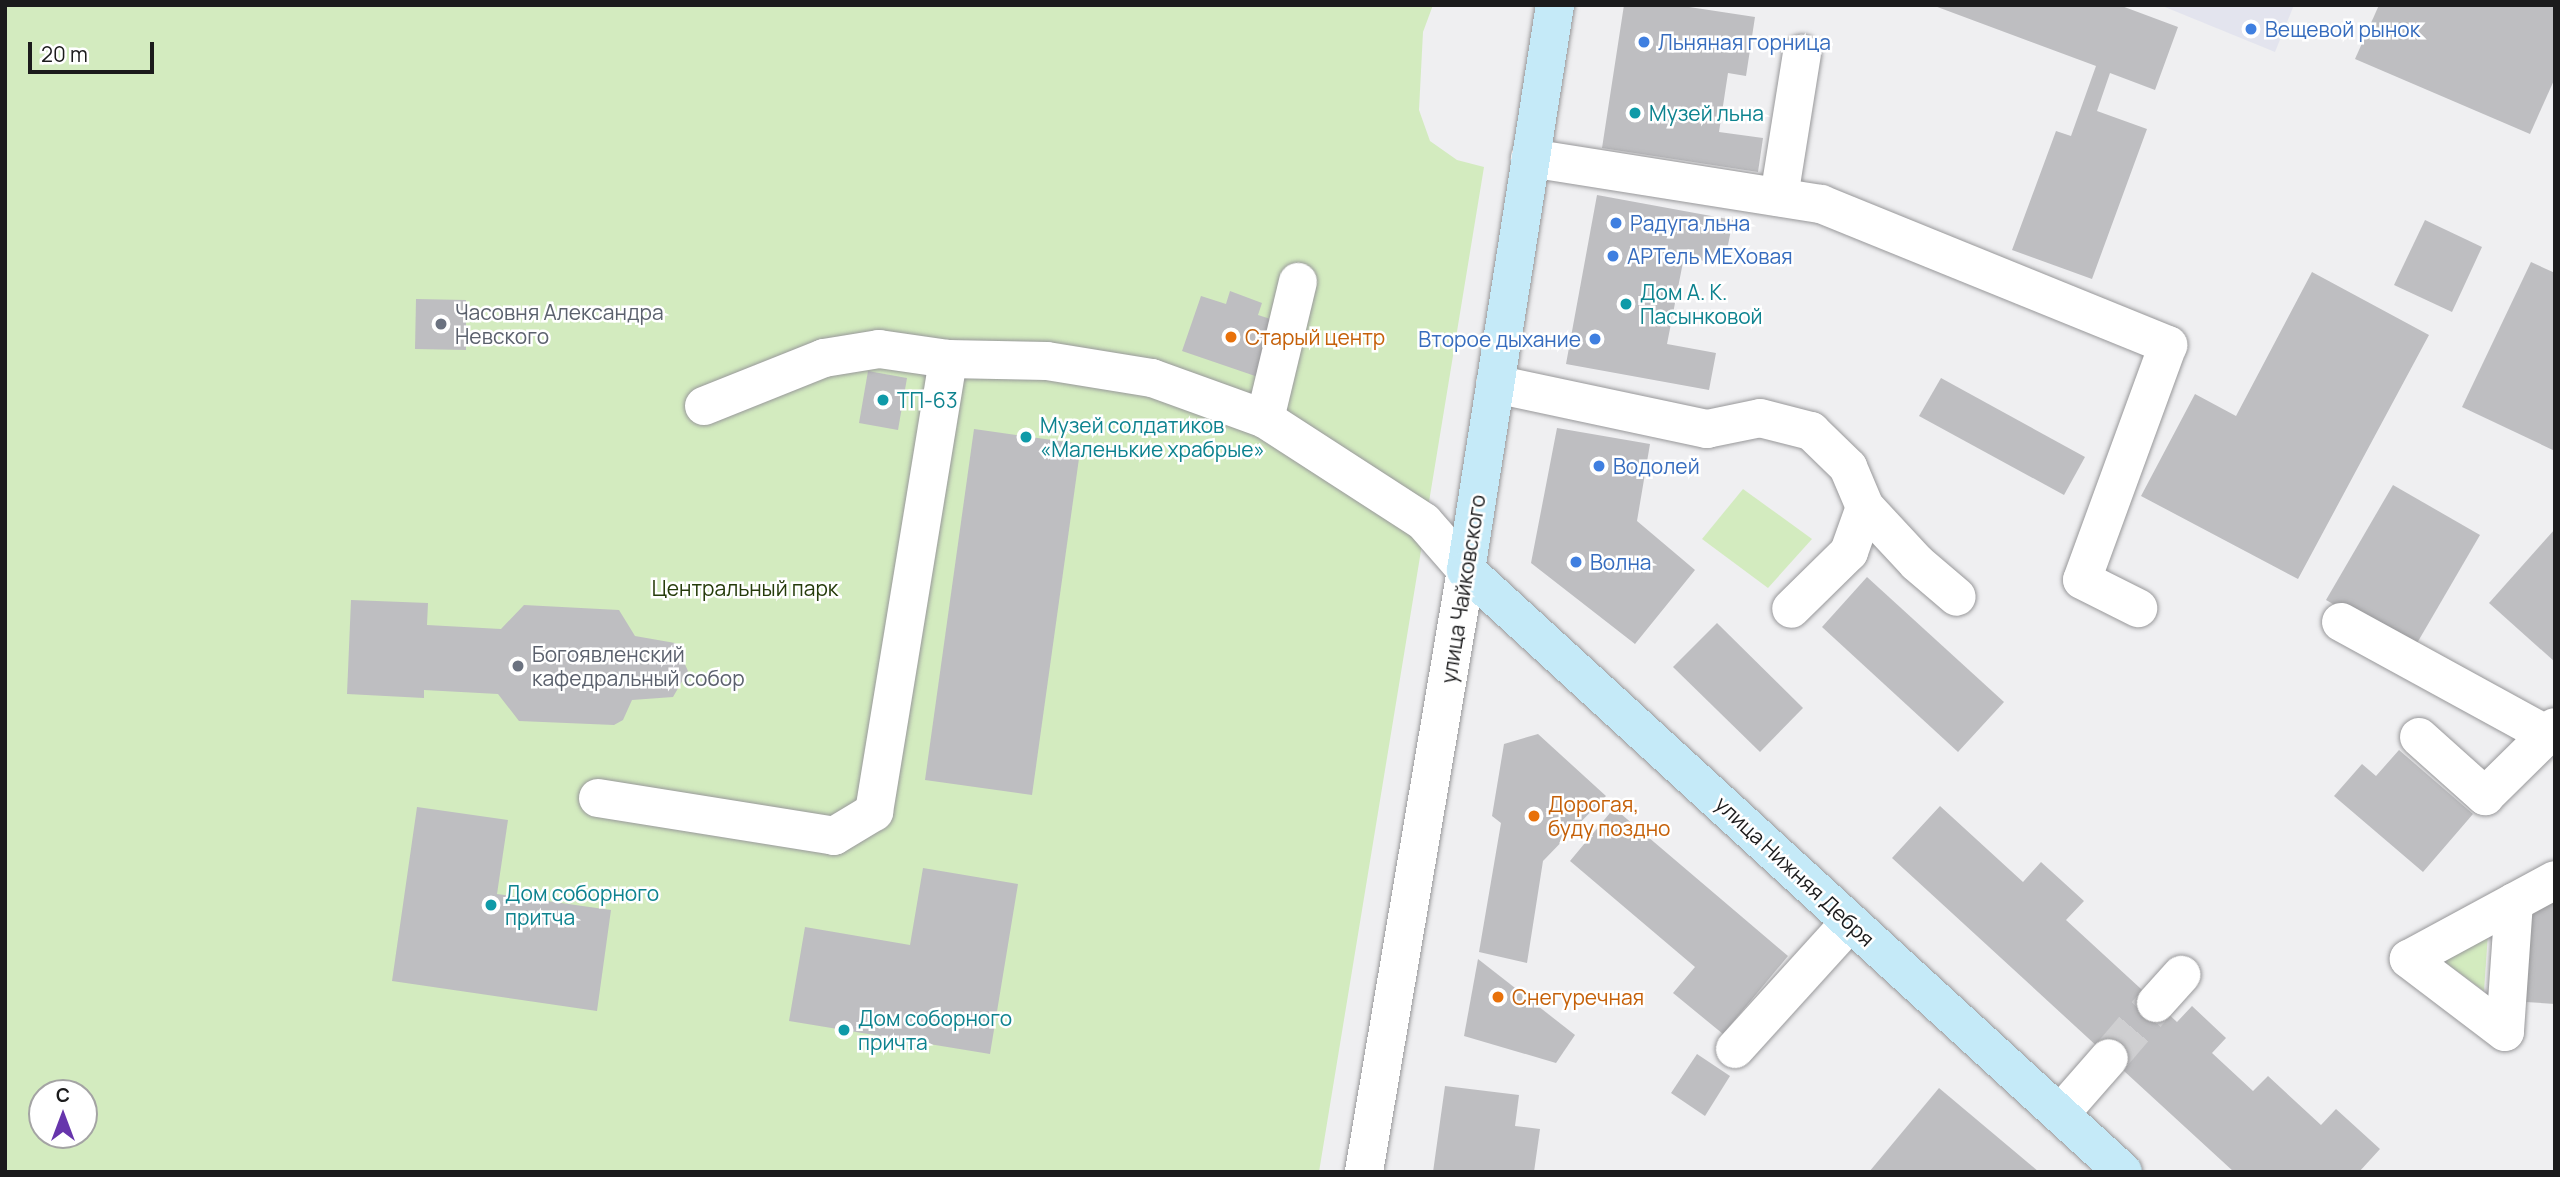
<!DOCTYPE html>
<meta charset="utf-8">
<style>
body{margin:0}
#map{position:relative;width:2560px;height:1177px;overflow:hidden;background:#efeff1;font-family:Manrope,sans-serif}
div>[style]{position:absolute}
.built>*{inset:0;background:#e3e4ee}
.green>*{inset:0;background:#d3ebbf}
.building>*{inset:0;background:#bebec1}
.minor-tunnel>*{height:38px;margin-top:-19px;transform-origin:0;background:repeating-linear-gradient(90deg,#cfcfd1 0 38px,transparent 0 57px)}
.roads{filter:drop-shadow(0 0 2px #98989a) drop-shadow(0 0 2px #98989a)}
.minor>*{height:38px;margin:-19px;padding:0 19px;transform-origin:19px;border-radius:19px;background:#fff}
.major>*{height:38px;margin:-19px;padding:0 19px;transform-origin:19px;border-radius:19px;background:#c5eaf8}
.dots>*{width:19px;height:19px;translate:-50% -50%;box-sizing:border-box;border:4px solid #fff;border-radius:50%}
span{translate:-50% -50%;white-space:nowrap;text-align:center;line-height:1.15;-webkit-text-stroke:5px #fff;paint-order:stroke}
.shop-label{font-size:21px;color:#366cbe}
.left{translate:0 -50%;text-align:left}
.right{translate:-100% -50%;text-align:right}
.culture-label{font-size:21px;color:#0d838f}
.worship-label{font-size:21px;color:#5b616d}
.food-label{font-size:21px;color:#c56008}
.park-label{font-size:21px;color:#253b0a}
.street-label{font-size:21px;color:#1b1b1c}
.frame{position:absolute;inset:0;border:7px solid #1b1b1c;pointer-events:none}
.north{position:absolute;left:28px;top:1079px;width:70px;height:70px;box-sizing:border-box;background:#fff;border:2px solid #a4a4a4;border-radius:50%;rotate:0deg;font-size:19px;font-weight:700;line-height:28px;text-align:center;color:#1b1b1c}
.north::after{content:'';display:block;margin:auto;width:24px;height:32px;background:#6735ac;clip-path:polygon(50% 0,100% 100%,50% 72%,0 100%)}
.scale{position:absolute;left:28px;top:42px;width:126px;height:32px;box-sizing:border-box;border:4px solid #1b1b1c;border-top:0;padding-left:9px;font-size:21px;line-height:24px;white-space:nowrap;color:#1b1b1c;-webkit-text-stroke:5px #fff;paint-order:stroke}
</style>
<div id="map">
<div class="built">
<i style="clip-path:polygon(2160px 5px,2294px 5px,2275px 52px)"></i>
</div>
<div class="green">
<i style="clip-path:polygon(evenodd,5px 5px,1433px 5px,1423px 32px,1419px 110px,1430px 141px,1457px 160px,1484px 167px,1319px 1172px,5px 1172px,5px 5px,42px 1093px,84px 1093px,84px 1135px,42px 1135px,42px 1093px)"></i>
<i style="clip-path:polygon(1743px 489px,1812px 539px,1768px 588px,1702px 539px)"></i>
<i style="clip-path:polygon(2488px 933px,2484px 991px,2438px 957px)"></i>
</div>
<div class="building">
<i style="clip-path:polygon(1624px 5px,1676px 5px,1755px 17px,1746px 76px,1728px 73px,1719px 132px,1763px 138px,1758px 172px,1602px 148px)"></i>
<i style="clip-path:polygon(1932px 5px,2119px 5px,2178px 27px,2155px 90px,2110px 73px,2097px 111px,2147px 129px,2092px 279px,2012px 250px,2056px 131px,2071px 136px,2096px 66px)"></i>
<i style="clip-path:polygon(2379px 5px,2555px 5px,2555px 78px,2530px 134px,2355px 59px)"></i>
<i style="clip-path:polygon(1597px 195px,1733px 220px,1724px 265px,1684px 257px,1667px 344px,1716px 353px,1709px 390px,1566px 364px)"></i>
<i style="clip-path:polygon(2425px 220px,2482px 247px,2452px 312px,2394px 285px)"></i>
<i style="clip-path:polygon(2531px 262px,2555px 273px,2555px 451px,2462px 407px)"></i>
<i style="clip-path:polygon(2312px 272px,2429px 335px,2298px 579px,2141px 496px,2195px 394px,2236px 416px)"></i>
<i style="clip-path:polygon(1230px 291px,1262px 303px,1258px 315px,1280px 322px,1261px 378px,1182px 351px,1201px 296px,1226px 304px)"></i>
<i style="clip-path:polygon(416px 299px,466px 300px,466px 350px,415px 349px)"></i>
<i style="clip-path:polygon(868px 371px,907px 378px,898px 430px,859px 423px)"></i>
<i style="clip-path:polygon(1941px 378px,2085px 457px,2064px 495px,1919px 416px)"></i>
<i style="clip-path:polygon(1557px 428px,1650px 444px,1637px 521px,1695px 570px,1635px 644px,1531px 563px)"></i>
<i style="clip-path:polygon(974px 429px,1081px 444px,1032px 795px,925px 780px)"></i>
<i style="clip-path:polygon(2393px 485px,2480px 535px,2413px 650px,2326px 600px)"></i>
<i style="clip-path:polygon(2555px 529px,2555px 662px,2489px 603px)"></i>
<i style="clip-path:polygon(1867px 577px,2004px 702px,1958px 752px,1822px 627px)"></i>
<i style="clip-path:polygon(351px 600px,428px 603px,427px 625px,501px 629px,524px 605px,619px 610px,635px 636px,675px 643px,688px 671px,673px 697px,632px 700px,623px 720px,614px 725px,519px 721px,498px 694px,424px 690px,424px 698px,347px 694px)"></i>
<i style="clip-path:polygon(1717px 623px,1803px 708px,1760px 752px,1673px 667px)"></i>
<i style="clip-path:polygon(1538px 734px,1606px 796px,1543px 861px,1527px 963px,1479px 952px,1501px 823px,1492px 816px,1504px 744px)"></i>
<i style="clip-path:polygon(2399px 750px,2473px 814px,2423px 872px,2334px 796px,2362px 764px,2376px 776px)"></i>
<i style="clip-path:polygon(1940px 806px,2023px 882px,2041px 862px,2084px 901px,2066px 920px,2177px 1022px,2192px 1006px,2226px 1038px,2212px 1053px,2253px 1091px,2268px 1076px,2321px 1125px,2336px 1109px,2380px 1149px,2359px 1172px,2234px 1172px,1892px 858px)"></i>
<i style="clip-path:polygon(417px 807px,508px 820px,497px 894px,611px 910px,597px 1011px,392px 981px)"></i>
<i style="clip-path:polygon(1614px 808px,1788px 956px,1723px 1034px,1673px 993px,1695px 967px,1570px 861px)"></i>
<i style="clip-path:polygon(923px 868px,1018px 884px,990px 1054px,789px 1021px,805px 927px,910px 945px)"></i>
<i style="clip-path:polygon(2532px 901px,2555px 903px,2555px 1004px,2526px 1002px)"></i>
<i style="clip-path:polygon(1478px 959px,1575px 1035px,1556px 1063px,1464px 1036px)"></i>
<i style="clip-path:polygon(1697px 1054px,1730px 1076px,1705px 1116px,1671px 1093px)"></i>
<i style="clip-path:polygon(1445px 1086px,1519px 1095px,1515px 1126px,1540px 1129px,1534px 1172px,1433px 1172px)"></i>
<i style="clip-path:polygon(1939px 1088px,2039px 1172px,1869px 1172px)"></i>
</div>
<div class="minor-tunnel">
<i style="left:2109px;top:1058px;width:72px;rotate:-49.5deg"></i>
</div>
<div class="roads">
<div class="minor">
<i style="left:1530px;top:158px;width:295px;rotate:9deg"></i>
<i style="left:1821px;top:204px;width:375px;rotate:22.1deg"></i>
<i style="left:2168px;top:345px;width:250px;rotate:110.1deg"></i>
<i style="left:2082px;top:580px;width:63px;rotate:26.6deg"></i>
<i style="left:1779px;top:197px;width:145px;rotate:-80.9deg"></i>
<i style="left:1495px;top:384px;width:217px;rotate:12deg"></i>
<i style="left:1707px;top:429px;width:54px;rotate:-11.7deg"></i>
<i style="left:1760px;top:418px;width:53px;rotate:14.3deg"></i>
<i style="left:1811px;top:431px;width:52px;rotate:44.2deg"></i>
<i style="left:1848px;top:467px;width:43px;rotate:67deg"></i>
<i style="left:1865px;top:507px;width:48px;rotate:109.6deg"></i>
<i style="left:1849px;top:552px;width:81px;rotate:135.5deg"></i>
<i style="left:704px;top:406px;width:129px;rotate:-21.8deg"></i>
<i style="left:824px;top:358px;width:56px;rotate:-9.3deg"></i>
<i style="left:879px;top:349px;width:70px;rotate:8.2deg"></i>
<i style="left:948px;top:359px;width:99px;rotate:1.2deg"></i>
<i style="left:1047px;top:361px;width:106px;rotate:9.2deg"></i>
<i style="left:1152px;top:378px;width:120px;rotate:19.9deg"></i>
<i style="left:1265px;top:419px;width:189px;rotate:32.9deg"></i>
<i style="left:1424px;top:522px;width:64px;rotate:48.8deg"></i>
<i style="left:1466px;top:570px;width:611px;rotate:99.62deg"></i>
<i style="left:1265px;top:419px;width:141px;rotate:-76.5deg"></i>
<i style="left:1865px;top:507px;width:76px;rotate:47.1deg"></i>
<i style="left:1917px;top:563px;width:52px;rotate:40.4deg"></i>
<i style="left:2341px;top:622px;width:235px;rotate:28.7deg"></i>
<i style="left:2419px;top:737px;width:89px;rotate:41.8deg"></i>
<i style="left:2485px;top:796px;width:98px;rotate:-44.6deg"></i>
<i style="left:598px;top:798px;width:239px;rotate:9.1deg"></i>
<i style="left:834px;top:836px;width:47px;rotate:-31deg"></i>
<i style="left:874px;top:812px;width:459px;rotate:-80.7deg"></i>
<i style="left:2514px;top:902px;width:130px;rotate:94deg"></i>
<i style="left:2505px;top:1032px;width:121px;rotate:-142.8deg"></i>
<i style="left:2409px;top:959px;width:166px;rotate:-28.4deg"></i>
<i style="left:2156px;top:1003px;width:38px;rotate:-48deg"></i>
<i style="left:1735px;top:1049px;width:171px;rotate:-47.8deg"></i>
<i style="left:2060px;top:1114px;width:74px;rotate:-48.8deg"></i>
</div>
<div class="major">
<i style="left:1555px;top:5px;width:572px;rotate:98.95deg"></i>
<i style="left:1466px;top:570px;width:891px;rotate:42.5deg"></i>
</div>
</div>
<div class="dots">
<i style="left:2251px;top:29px;background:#3f7fe0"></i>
<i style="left:1644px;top:42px;background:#3f7fe0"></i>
<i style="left:1635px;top:113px;background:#0f9aa8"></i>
<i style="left:1616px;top:223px;background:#3f7fe0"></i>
<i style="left:1613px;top:256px;background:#3f7fe0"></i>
<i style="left:1626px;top:304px;background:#0f9aa8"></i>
<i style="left:441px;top:324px;background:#6b7280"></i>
<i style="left:1231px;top:337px;background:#e8710a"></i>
<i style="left:1595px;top:339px;background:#3f7fe0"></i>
<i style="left:883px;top:400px;background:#0f9aa8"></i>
<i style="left:1026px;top:437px;background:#0f9aa8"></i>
<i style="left:1599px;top:466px;background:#3f7fe0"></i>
<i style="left:1576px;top:562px;background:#3f7fe0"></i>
<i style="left:518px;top:666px;background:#6b7280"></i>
<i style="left:1534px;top:816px;background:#e8710a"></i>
<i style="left:491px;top:905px;background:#0f9aa8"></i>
<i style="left:1498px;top:997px;background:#e8710a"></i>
<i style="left:844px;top:1030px;background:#0f9aa8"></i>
</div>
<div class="shop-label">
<span class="left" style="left:2265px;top:29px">Вещевой рынок</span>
<span class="left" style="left:1658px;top:42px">Льняная горница</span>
<span class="left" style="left:1630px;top:223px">Радуга льна</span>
<span class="left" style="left:1627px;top:256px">АРТель МЕХовая</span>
<span class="right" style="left:1581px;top:339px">Второе дыхание</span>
<span class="left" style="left:1613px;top:466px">Водолей</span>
<span class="left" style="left:1590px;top:562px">Волна</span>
</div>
<div class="culture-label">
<span class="left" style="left:1649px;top:113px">Музей льна</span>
<span class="left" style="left:1640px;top:304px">Дом А. К.<br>Пасынковой</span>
<span class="left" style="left:897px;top:400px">ТП-63</span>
<span class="left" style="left:1040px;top:437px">Музей солдатиков<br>«Маленькие храбрые»</span>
<span class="left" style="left:505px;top:905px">Дом соборного<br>притча</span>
<span class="left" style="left:858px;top:1030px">Дом соборного<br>причта</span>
</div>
<div class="worship-label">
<span class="left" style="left:455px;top:324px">Часовня Александра<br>Невского</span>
<span class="left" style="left:532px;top:666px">Богоявленский<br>кафедральный собор</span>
</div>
<div class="food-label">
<span class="left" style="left:1245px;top:337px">Старый центр</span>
<span class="left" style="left:1548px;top:816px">Дорогая,<br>буду поздно</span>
<span class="left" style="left:1512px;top:997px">Снегуречная</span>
</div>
<div class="park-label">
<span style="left:745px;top:588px">Центральный парк</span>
</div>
<div class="street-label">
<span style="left:1463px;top:589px;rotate:-81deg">улица Чайковского</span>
<span style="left:1795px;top:871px;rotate:43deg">улица Нижняя Дебря</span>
</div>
<div class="frame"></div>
<div class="north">С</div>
<div class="scale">20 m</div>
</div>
